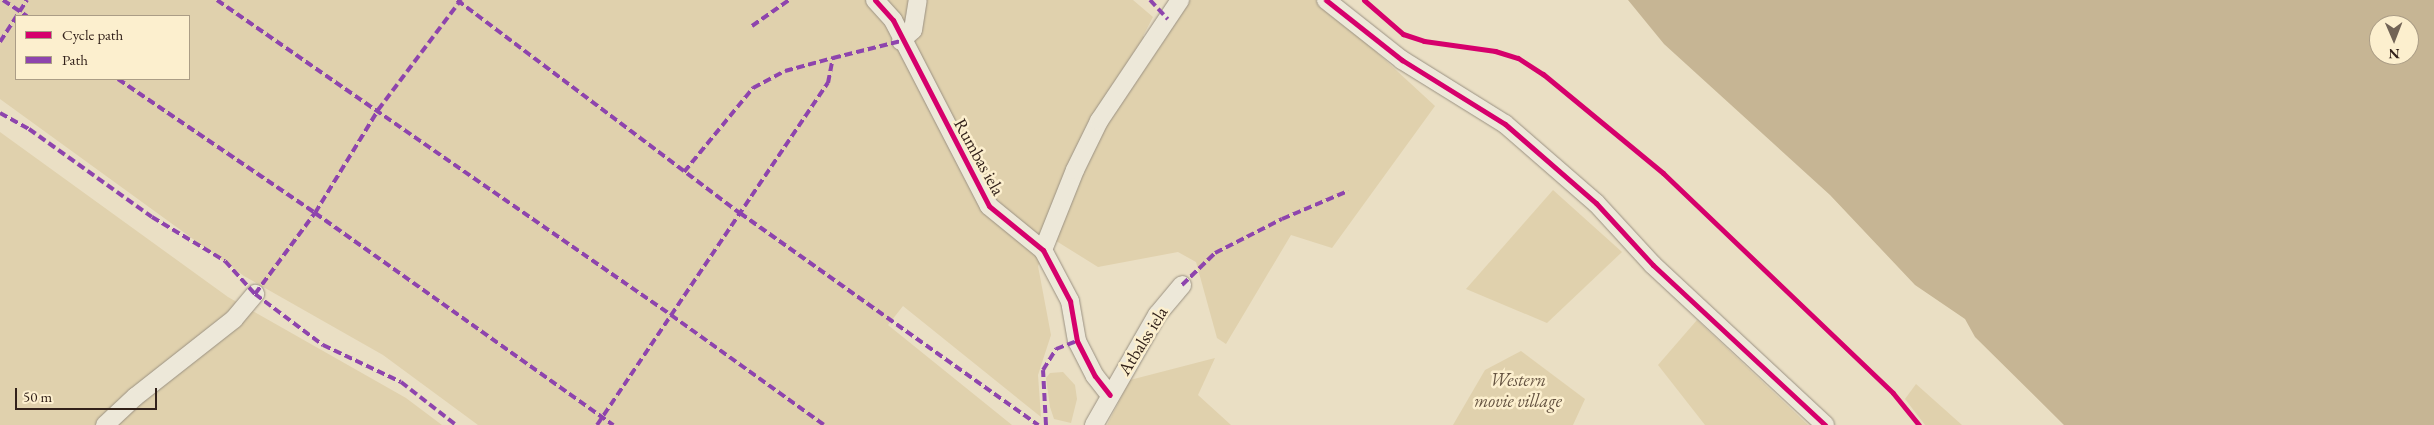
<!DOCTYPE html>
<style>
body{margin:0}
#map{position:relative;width:2434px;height:425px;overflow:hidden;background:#eadfc4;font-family:"EB Garamond",serif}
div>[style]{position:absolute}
.green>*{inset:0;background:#e0d1ad}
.water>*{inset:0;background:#c6b594}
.roads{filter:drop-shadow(0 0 1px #9a9182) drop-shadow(0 0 1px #9a9182)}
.minor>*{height:18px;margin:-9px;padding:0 9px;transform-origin:9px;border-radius:9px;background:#ede8d9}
.quiet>*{height:4px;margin-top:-2px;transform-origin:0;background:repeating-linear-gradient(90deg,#8e44ad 0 8px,transparent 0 12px)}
.cycleway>*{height:5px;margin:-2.5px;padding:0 2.5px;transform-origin:2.5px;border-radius:2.5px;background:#d6006c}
span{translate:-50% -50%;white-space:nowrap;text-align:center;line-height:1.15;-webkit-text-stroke:5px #fcefce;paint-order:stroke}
.street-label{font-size:18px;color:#32211a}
.park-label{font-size:18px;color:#645240;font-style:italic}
.legend{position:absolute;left:15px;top:15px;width:175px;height:65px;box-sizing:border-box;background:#fcefce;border:1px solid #ab9d86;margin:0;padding:6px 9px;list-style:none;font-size:15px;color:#32211a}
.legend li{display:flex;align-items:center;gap:10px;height:25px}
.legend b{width:25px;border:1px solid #ab9d86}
.north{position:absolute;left:2369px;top:15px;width:50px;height:50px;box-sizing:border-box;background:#fcefce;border:1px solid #ab9d86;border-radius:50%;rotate:179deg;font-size:14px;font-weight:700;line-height:20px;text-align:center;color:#32211a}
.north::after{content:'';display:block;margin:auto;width:18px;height:22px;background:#726456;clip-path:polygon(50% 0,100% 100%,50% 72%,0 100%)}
.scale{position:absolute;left:15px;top:388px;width:142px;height:22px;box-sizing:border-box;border:2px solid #32211a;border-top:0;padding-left:6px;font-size:15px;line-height:18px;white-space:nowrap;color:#32211a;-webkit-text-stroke:4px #fcefce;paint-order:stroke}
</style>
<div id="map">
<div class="green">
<i style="clip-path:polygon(evenodd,0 0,1133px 0,1153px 17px,1143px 36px,1160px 47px,1190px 0,1320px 0,1435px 106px,1332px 248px,1291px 235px,1226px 344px,1217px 338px,1196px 262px,1178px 252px,1098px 267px,1053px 239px,1038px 266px,1051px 335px,1038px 375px,1041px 417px,903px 306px,888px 325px,1012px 425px,478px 425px,383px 355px,244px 276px,0 99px,0 0,16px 16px,189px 16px,189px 79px,16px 79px,16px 16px)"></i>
<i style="clip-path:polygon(0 132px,228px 297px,406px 398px,442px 425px,0 425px)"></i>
<i style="clip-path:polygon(1553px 190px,1622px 252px,1547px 323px,1466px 289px)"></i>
<i style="clip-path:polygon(1697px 320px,1808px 425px,1705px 425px,1658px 365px)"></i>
<i style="clip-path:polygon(1521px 351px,1585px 399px,1573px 425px,1453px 425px,1485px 370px)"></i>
<i style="clip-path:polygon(1215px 358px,1198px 395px,1231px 425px,1107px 425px,1130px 380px)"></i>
<i style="clip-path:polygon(1063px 372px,1075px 385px,1077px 399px,1071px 423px,1054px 419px,1050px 407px,1046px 378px,1050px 373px)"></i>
<i style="clip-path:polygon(1916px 384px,1962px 425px,1925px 425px,1905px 399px)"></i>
</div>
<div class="water">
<i style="clip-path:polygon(evenodd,1628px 0,2434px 0,2434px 425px,2064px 425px,1975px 337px,1965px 319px,1915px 285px,1830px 195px,1664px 44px,1628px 0,2379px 25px,2409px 25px,2409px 55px,2379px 55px,2379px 25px)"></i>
</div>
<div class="roads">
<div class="minor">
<i style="left:875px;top:0;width:27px;rotate:48deg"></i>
<i style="left:893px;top:20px;width:209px;rotate:62.7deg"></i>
<i style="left:989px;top:206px;width:70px;rotate:39.2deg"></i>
<i style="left:1043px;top:250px;width:58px;rotate:62.1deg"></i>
<i style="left:1070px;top:301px;width:41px;rotate:80.1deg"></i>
<i style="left:1077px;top:341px;width:39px;rotate:63deg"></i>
<i style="left:1095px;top:376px;width:24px;rotate:52deg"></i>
<i style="left:1326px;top:0;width:97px;rotate:38.3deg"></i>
<i style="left:1402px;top:60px;width:121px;rotate:31.9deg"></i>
<i style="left:1505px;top:124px;width:121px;rotate:41deg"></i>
<i style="left:1596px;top:203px;width:84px;rotate:47.4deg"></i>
<i style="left:1653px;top:265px;width:235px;rotate:42.9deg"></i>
<i style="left:901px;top:41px;width:16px;rotate:-43deg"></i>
<i style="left:913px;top:30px;width:30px;rotate:-81deg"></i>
<i style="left:1043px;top:250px;width:86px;rotate:-68.2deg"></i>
<i style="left:1075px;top:170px;width:55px;rotate:-63.9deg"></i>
<i style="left:1099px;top:121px;width:146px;rotate:-56.2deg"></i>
<i style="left:105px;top:425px;width:41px;rotate:-43deg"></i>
<i style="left:135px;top:397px;width:126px;rotate:-38.2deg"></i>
<i style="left:234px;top:319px;width:33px;rotate:-50deg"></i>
<i style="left:1094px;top:425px;width:127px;rotate:-60.2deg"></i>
<i style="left:1157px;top:315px;width:39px;rotate:-50deg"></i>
</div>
</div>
<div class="quiet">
<i style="left:3px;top:0;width:29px;rotate:34deg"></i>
<i style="left:217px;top:0;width:553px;rotate:34.75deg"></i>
<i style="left:671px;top:315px;width:188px;rotate:35.7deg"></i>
<i style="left:457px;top:0;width:354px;rotate:37deg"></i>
<i style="left:740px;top:213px;width:366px;rotate:35.4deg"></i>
<i style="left:1150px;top:0;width:26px;rotate:47deg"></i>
<i style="left:752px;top:26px;width:45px;rotate:-35.1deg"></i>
<i style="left:0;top:42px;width:50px;rotate:-57.3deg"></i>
<i style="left:118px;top:79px;width:238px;rotate:34.2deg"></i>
<i style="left:315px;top:213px;width:366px;rotate:35.4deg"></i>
<i style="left:0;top:113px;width:33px;rotate:29deg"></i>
<i style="left:29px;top:129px;width:151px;rotate:35.6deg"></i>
<i style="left:152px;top:217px;width:85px;rotate:31.1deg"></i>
<i style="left:225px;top:261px;width:45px;rotate:47.7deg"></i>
<i style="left:255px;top:294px;width:85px;rotate:36.9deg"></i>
<i style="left:323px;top:345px;width:86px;rotate:25.4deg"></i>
<i style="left:401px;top:382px;width:70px;rotate:38deg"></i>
<i style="left:684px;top:172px;width:109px;rotate:-50.6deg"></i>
<i style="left:753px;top:88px;width:36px;rotate:-28deg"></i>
<i style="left:785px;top:71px;width:50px;rotate:-15.2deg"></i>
<i style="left:1182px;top:285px;width:46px;rotate:-44.1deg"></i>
<i style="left:1215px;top:253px;width:75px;rotate:-26.9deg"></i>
<i style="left:1282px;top:219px;width:72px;rotate:-23deg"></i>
<i style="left:255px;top:294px;width:101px;rotate:-53.5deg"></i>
<i style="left:315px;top:213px;width:121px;rotate:-58.5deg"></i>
<i style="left:378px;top:110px;width:138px;rotate:-53deg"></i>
<i style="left:597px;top:425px;width:413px;rotate:-56deg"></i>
<i style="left:828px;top:83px;width:25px;rotate:-79deg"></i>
<i style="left:833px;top:58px;width:70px;rotate:-14deg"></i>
<i style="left:1046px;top:425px;width:55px;rotate:-93.1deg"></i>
<i style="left:1043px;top:370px;width:25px;rotate:-58deg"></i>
<i style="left:1056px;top:349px;width:22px;rotate:-21deg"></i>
</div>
<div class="cycleway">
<i style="left:875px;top:0;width:27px;rotate:48deg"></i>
<i style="left:893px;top:20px;width:209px;rotate:62.7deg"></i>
<i style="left:989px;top:206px;width:70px;rotate:39.2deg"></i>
<i style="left:1043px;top:250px;width:58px;rotate:62.1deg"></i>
<i style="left:1070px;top:301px;width:41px;rotate:80.1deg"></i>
<i style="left:1077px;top:341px;width:39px;rotate:63deg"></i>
<i style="left:1095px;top:376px;width:24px;rotate:52deg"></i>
<i style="left:1326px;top:0;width:97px;rotate:38.3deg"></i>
<i style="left:1402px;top:60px;width:121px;rotate:31.9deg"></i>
<i style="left:1505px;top:124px;width:121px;rotate:41deg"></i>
<i style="left:1596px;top:203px;width:84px;rotate:47.4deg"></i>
<i style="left:1653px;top:265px;width:235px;rotate:42.9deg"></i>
<i style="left:1364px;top:0;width:52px;rotate:41.1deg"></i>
<i style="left:1403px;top:34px;width:22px;rotate:18deg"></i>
<i style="left:1424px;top:41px;width:72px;rotate:8deg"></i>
<i style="left:1495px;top:51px;width:24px;rotate:17deg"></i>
<i style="left:1518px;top:58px;width:30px;rotate:33deg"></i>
<i style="left:1543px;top:74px;width:156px;rotate:39.5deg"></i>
<i style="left:1663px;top:173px;width:318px;rotate:43.7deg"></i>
<i style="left:1893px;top:393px;width:41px;rotate:50.9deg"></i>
</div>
<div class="street-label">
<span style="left:979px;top:157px;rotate:61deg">Rumbas iela</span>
<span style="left:1143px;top:341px;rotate:-58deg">Atbalss iela</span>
</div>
<div class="park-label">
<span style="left:1518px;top:391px">Western<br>movie village</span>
</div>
<ul class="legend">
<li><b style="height:6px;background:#d6006c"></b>Cycle path</li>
<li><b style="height:6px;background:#8e44ad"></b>Path</li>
</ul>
<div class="north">N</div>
<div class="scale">50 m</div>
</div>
